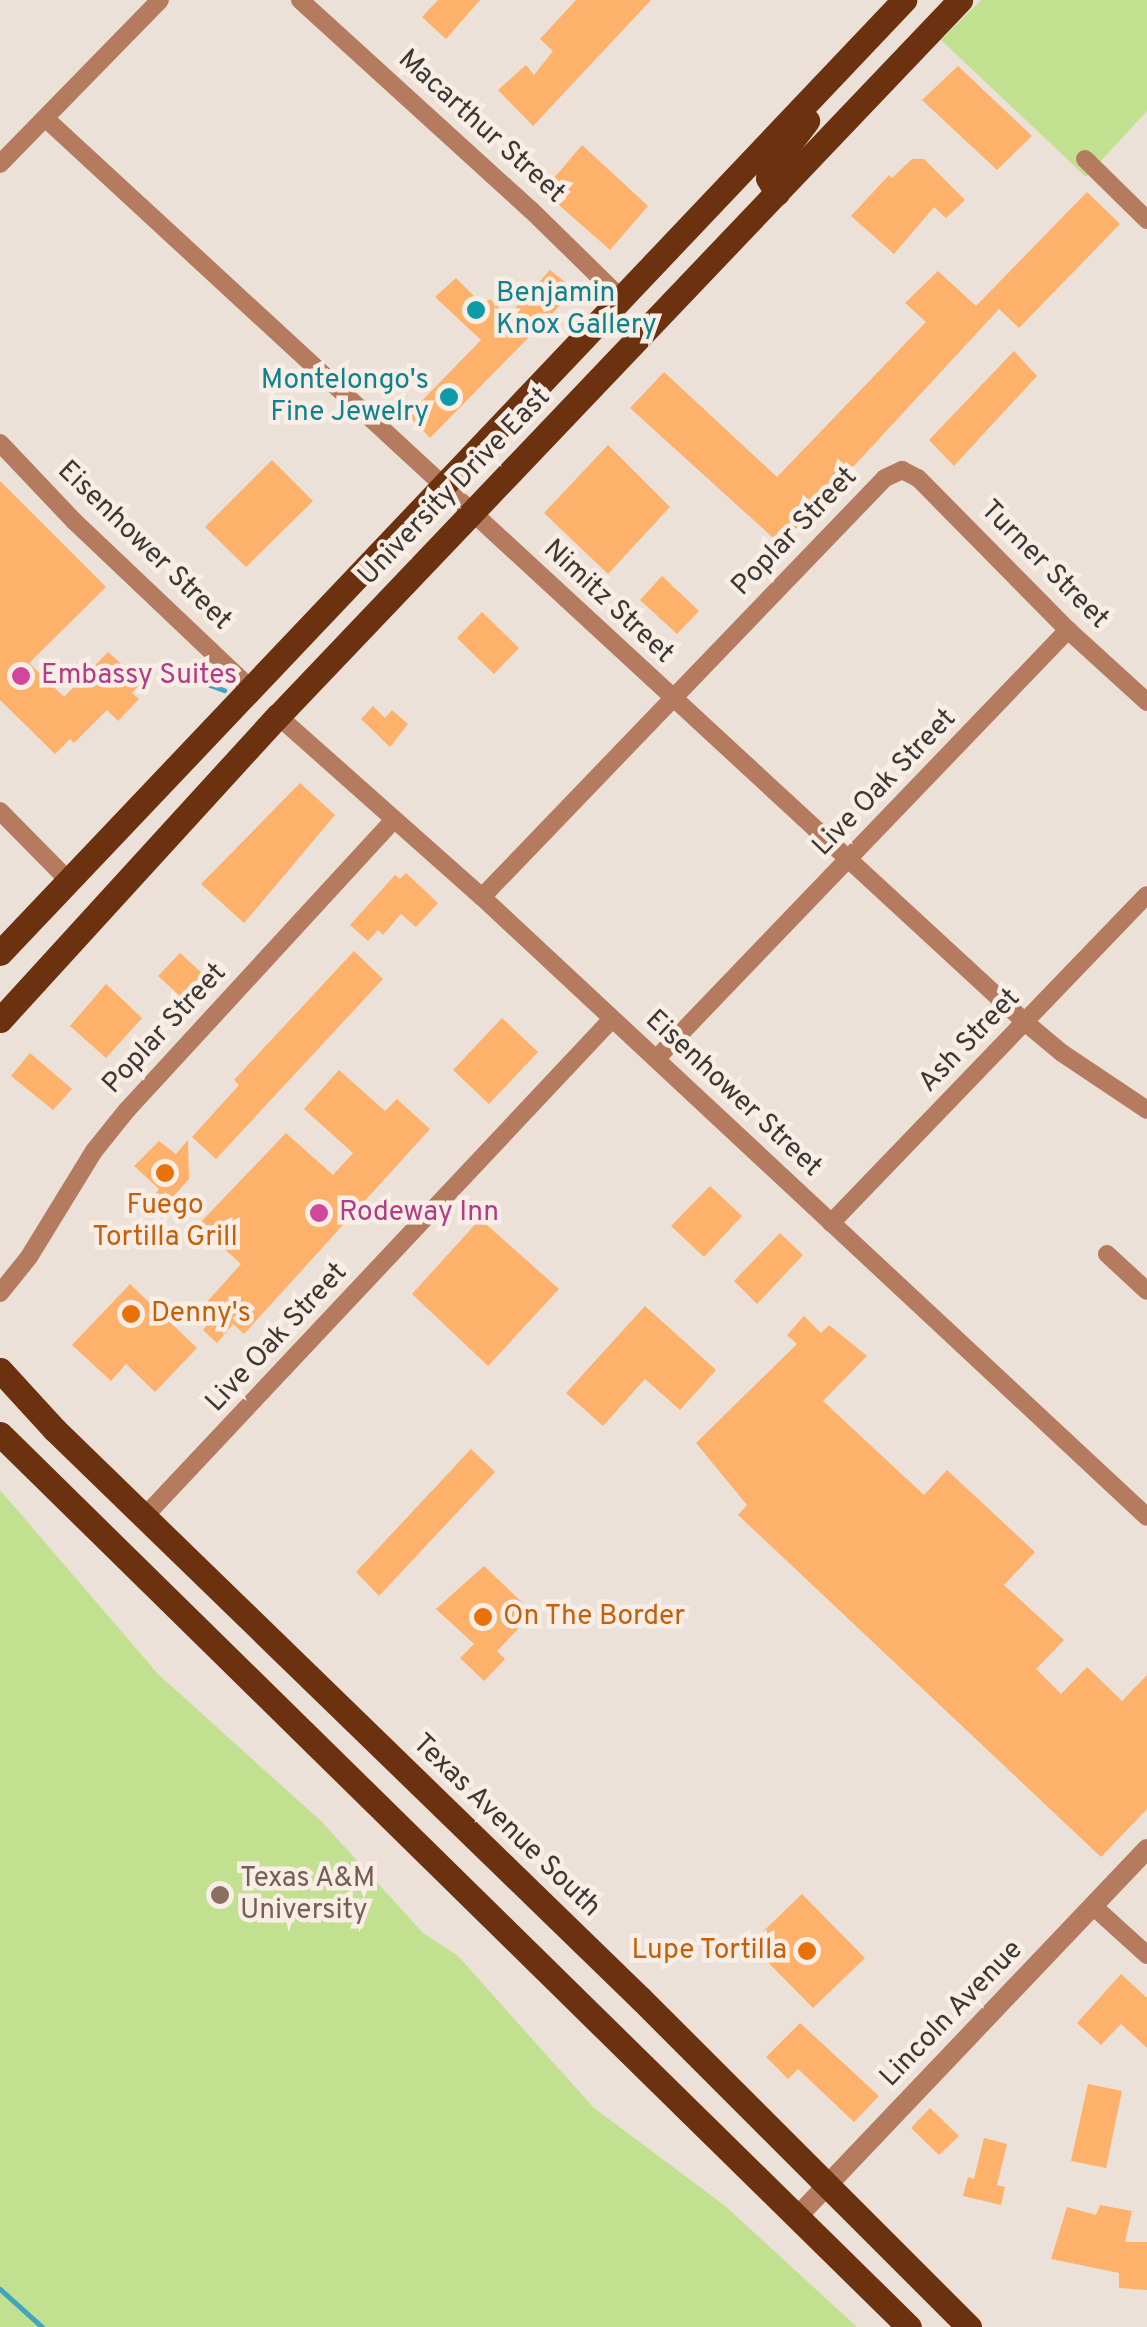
<!DOCTYPE html>
<style>
body{margin:0}
#map{position:relative;width:1147px;height:2327px;overflow:hidden;background:#ebe1d8;font-family:Overpass,sans-serif}
div>[style]{position:absolute}
.green>*{inset:0;background:#c2e190}
.stream>*{height:5px;margin:-2.5px;padding:0 2.5px;transform-origin:2.5px;border-radius:2.5px;background:#42a4c3}
.building>*{inset:0;background:#feb16b}
.minor>*{height:18px;margin:-9px;padding:0 9px;transform-origin:9px;border-radius:9px;background:#b57b5e}
.tertiary>*{height:20px;margin:-10px;padding:0 10px;transform-origin:10px;border-radius:10px;background:#b57b5e}
.primary>*{height:25px;margin:-12.5px;padding:0 12.5px;transform-origin:12.5px;border-radius:12.5px;background:#6c310f}
.dots>*{width:28px;height:28px;translate:-50% -50%;box-sizing:border-box;border:5px solid #f8eee5;border-radius:50%}
span{translate:-50% -50%;white-space:nowrap;text-align:center;line-height:1.15;-webkit-text-stroke:9px #f8eee5;paint-order:stroke}
.street-label{font-size:28px;color:#3c3835}
.culture-label{font-size:28px;color:#0d838f}
.left{translate:0 -50%;text-align:left}
.right{translate:-100% -50%;text-align:right}
.hotel-label{font-size:28px;color:#b23c85}
.food-label{font-size:28px;color:#c56008}
.education-label{font-size:28px;color:#785e54}
</style>
<div id="map">
<div class="green">
<i style="clip-path:polygon(981px 0,1147px 0,1147px 111px,1086px 177px,941px 40px)"></i>
<i style="clip-path:polygon(0 1490px,158px 1674px,322px 1822px,423px 1933px,457px 1955px,594px 2108px,724px 2205px,857px 2327px,0 2327px)"></i>
</div>
<div class="stream">
<i style="left:196px;top:680px;width:30px;rotate:20deg"></i>
<i style="left:0;top:2289px;width:57px;rotate:42.1deg"></i>
</div>
<div class="building">
<i style="clip-path:polygon(438px 0,480px 0,446px 39px,422px 17px)"></i>
<i style="clip-path:polygon(576px 0,651px 0,533px 126px,498px 90px,526px 65px,534px 75px,553px 51px,540px 39px)"></i>
<i style="clip-path:polygon(958px 66px,1032px 136px,997px 170px,922px 100px)"></i>
<i style="clip-path:polygon(582px 145px,648px 206px,610px 250px,543px 191px)"></i>
<i style="clip-path:polygon(912px 159px,924px 159px,965px 200px,946px 218px,934px 207px,894px 254px,851px 216px,889px 175px,892px 178px)"></i>
<i style="clip-path:polygon(1087px 192px,1120px 224px,1019px 328px,999px 309px,781px 545px,630px 408px,664px 372px,777px 477px,926px 322px,905px 303px,938px 271px,976px 306px)"></i>
<i style="clip-path:polygon(550px 270px,575px 290px,430px 438px,408px 415px,481px 340px,435px 297px,456px 278px,482px 304px,490px 299px,508px 316px)"></i>
<i style="clip-path:polygon(1014px 351px,1037px 376px,954px 466px,929px 440px)"></i>
<i style="clip-path:polygon(608px 445px,670px 507px,608px 574px,544px 513px)"></i>
<i style="clip-path:polygon(272px 460px,313px 501px,246px 567px,205px 527px)"></i>
<i style="clip-path:polygon(0 481px,106px 587px,29px 663px,64px 697px,108px 652px,142px 682px,132px 693px,139px 699px,118px 721px,107px 710px,74px 743px,70px 739px,55px 754px,0 700px)"></i>
<i style="clip-path:polygon(662px 576px,699px 611px,677px 634px,640px 600px)"></i>
<i style="clip-path:polygon(482px 612px,519px 648px,494px 674px,457px 638px)"></i>
<i style="clip-path:polygon(373px 706px,385px 718px,392px 710px,408px 724px,390px 747px,361px 719px)"></i>
<i style="clip-path:polygon(300px 783px,335px 815px,244px 923px,201px 884px)"></i>
<i style="clip-path:polygon(406px 873px,438px 903px,416px 927px,401px 914px,383px 935px,378px 930px,368px 941px,350px 925px,395px 875px,400px 879px)"></i>
<i style="clip-path:polygon(354px 951px,383px 979px,216px 1159px,192px 1137px,239px 1085px,234px 1080px)"></i>
<i style="clip-path:polygon(180px 953px,203px 974px,181px 997px,158px 976px)"></i>
<i style="clip-path:polygon(106px 984px,142px 1018px,106px 1058px,70px 1026px)"></i>
<i style="clip-path:polygon(502px 1018px,538px 1052px,489px 1104px,453px 1070px)"></i>
<i style="clip-path:polygon(30px 1053px,72px 1089px,53px 1110px,11px 1076px)"></i>
<i style="clip-path:polygon(339px 1070px,385px 1111px,397px 1099px,430px 1129px,244px 1334px,233px 1324px,217px 1343px,203px 1330px,217px 1314px,205px 1304px,241px 1264px,198px 1225px,286px 1133px,333px 1175px,353px 1153px,304px 1109px)"></i>
<i style="clip-path:polygon(188px 1140px,189px 1179px,165px 1206px,154px 1196px,159px 1189px,134px 1166px,159px 1141px,176px 1154px)"></i>
<i style="clip-path:polygon(710px 1186px,742px 1216px,704px 1257px,671px 1226px)"></i>
<i style="clip-path:polygon(480px 1219px,559px 1289px,488px 1366px,412px 1294px)"></i>
<i style="clip-path:polygon(780px 1233px,803px 1255px,757px 1304px,734px 1281px)"></i>
<i style="clip-path:polygon(130px 1284px,197px 1348px,155px 1392px,126px 1364px,111px 1381px,72px 1345px)"></i>
<i style="clip-path:polygon(645px 1306px,716px 1370px,680px 1410px,645px 1379px,603px 1426px,566px 1393px)"></i>
<i style="clip-path:polygon(804px 1316px,821px 1333px,829px 1325px,867px 1356px,823px 1401px,924px 1495px,947px 1470px,1035px 1552px,1004px 1585px,1064px 1640px,1036px 1669px,1061px 1694px,1087px 1667px,1122px 1701px,1147px 1675px,1147px 1809px,1101px 1857px,738px 1515px,747px 1505px,696px 1443px,797px 1344px,787px 1335px)"></i>
<i style="clip-path:polygon(471px 1449px,495px 1472px,379px 1596px,356px 1572px)"></i>
<i style="clip-path:polygon(484px 1566px,529px 1609px,514px 1625px,518px 1629px,497px 1651px,505px 1659px,484px 1681px,460px 1658px,474px 1644px,436px 1609px)"></i>
<i style="clip-path:polygon(802px 1894px,865px 1958px,813px 2008px,750px 1944px)"></i>
<i style="clip-path:polygon(1121px 1974px,1147px 1998px,1147px 2048px,1121px 2024px,1101px 2045px,1077px 2023px)"></i>
<i style="clip-path:polygon(800px 2023px,879px 2096px,854px 2122px,798px 2069px,788px 2079px,766px 2057px)"></i>
<i style="clip-path:polygon(1088px 2084px,1122px 2091px,1106px 2168px,1071px 2161px)"></i>
<i style="clip-path:polygon(930px 2108px,959px 2136px,939px 2155px,911px 2128px)"></i>
<i style="clip-path:polygon(984px 2138px,1007px 2144px,997px 2185px,1005px 2187px,1001px 2205px,963px 2196px,968px 2177px,974px 2179px)"></i>
<i style="clip-path:polygon(1100px 2205px,1132px 2211px,1125px 2242px,1147px 2242px,1147px 2290px,1119px 2288px,1119px 2273px,1051px 2259px,1067px 2207px,1096px 2215px)"></i>
</div>
<div class="minor">
<i style="left:300px;top:0;width:312px;rotate:42.3deg"></i>
<i style="left:531px;top:210px;width:127px;rotate:44.4deg"></i>
<i style="left:45px;top:118px;width:1335px;rotate:42.69deg"></i>
<i style="left:1026px;top:1023px;width:47px;rotate:39.8deg"></i>
<i style="left:1062px;top:1053px;width:102px;rotate:33.8deg"></i>
<i style="left:1085px;top:159px;width:87px;rotate:44.5deg"></i>
<i style="left:0;top:164px;width:229px;rotate:-45.7deg"></i>
<i style="left:0;top:443px;width:108px;rotate:46.5deg"></i>
<i style="left:74px;top:521px;width:243px;rotate:43.5deg"></i>
<i style="left:278px;top:716px;width:273px;rotate:41.6deg"></i>
<i style="left:482px;top:897px;width:909px;rotate:42.99deg"></i>
<i style="left:0;top:811px;width:98px;rotate:45.4deg"></i>
<i style="left:482px;top:897px;width:581px;rotate:-46.12deg"></i>
<i style="left:885px;top:478px;width:19px;rotate:-25deg"></i>
<i style="left:902px;top:470px;width:18px;rotate:27deg"></i>
<i style="left:918px;top:478px;width:214px;rotate:45.4deg"></i>
<i style="left:1068px;top:630px;width:107px;rotate:42.3deg"></i>
<i style="left:656px;top:1059px;width:595px;rotate:-46.16deg"></i>
<i style="left:831px;top:1223px;width:455px;rotate:-46.1deg"></i>
<i style="left:1107px;top:1254px;width:54px;rotate:42.8deg"></i>
<i style="left:0;top:1293px;width:46px;rotate:-51.1deg"></i>
<i style="left:29px;top:1257px;width:124px;rotate:-58.5deg"></i>
<i style="left:94px;top:1151px;width:53px;rotate:-51.2deg"></i>
<i style="left:127px;top:1110px;width:394px;rotate:-47.4deg"></i>
<i style="left:144px;top:1517px;width:683px;rotate:-46.78deg"></i>
<i style="left:1093px;top:1906px;width:73px;rotate:42.2deg"></i>
</div>
<div class="tertiary">
<i style="left:797px;top:2217px;width:508px;rotate:-46.44deg"></i>
</div>
<div class="primary">
<i style="left:777px;top:193px;width:17px;rotate:-121deg"></i>
<i style="left:768px;top:178px;width:9px;rotate:-77deg"></i>
<i style="left:770px;top:169px;width:61px;rotate:-52.4deg"></i>
<i style="left:0;top:953px;width:1314px;rotate:-46.51deg"></i>
<i style="left:0;top:1020px;width:412px;rotate:-47.6deg"></i>
<i style="left:278px;top:716px;width:989px;rotate:-46.39deg"></i>
<i style="left:0;top:1370px;width:80px;rotate:47.5deg"></i>
<i style="left:54px;top:1429px;width:818px;rotate:44.16deg"></i>
<i style="left:641px;top:1999px;width:464px;rotate:45deg"></i>
<i style="left:0;top:1434px;width:1274px;rotate:44.49deg"></i>
</div>
<div class="dots">
<i style="left:476px;top:310px;background:#0f9aa8"></i>
<i style="left:449px;top:397px;background:#0f9aa8"></i>
<i style="left:21px;top:676px;background:#d1479c"></i>
<i style="left:165px;top:1173px;background:#e8710a"></i>
<i style="left:319px;top:1213px;background:#d1479c"></i>
<i style="left:131px;top:1314px;background:#e8710a"></i>
<i style="left:483px;top:1617px;background:#e8710a"></i>
<i style="left:220px;top:1895px;background:#8d6e63"></i>
<i style="left:807px;top:1951px;background:#e8710a"></i>
</div>
<div class="street-label">
<span style="left:481px;top:127px;rotate:42deg">Macarthur Street</span>
<span style="left:455px;top:487px;rotate:-46deg">University Drive East</span>
<span style="left:795px;top:532px;rotate:-46deg">Poplar Street</span>
<span style="left:144px;top:546px;rotate:44deg">Eisenhower Street</span>
<span style="left:1044px;top:565px;rotate:45deg">Turner Street</span>
<span style="left:608px;top:602px;rotate:43deg">Nimitz Street</span>
<span style="left:885px;top:783px;rotate:-46deg">Live Oak Street</span>
<span style="left:165px;top:1029px;rotate:-47deg">Poplar Street</span>
<span style="left:970px;top:1041px;rotate:-46deg">Ash Street</span>
<span style="left:733px;top:1094px;rotate:43deg">Eisenhower Street</span>
<span style="left:277px;top:1338px;rotate:-47deg">Live Oak Street</span>
<span style="left:506px;top:1826px;rotate:44deg">Texas Avenue South</span>
<span style="left:952px;top:2014px;rotate:-46deg">Lincoln Avenue</span>
</div>
<div class="culture-label">
<span class="left" style="left:496px;top:310px">Benjamin<br>Knox Gallery</span>
<span class="right" style="left:429px;top:397px">Montelongo's<br>Fine Jewelry</span>
</div>
<div class="hotel-label">
<span class="left" style="left:41px;top:676px">Embassy Suites</span>
<span class="left" style="left:339px;top:1213px">Rodeway Inn</span>
</div>
<div class="food-label">
<span style="left:165px;top:1222px">Fuego<br>Tortilla Grill</span>
<span class="left" style="left:151px;top:1314px">Denny's</span>
<span class="left" style="left:503px;top:1617px">On The Border</span>
<span class="right" style="left:787px;top:1951px">Lupe Tortilla</span>
</div>
<div class="education-label">
<span class="left" style="left:240px;top:1895px">Texas A&amp;M<br>University</span>
</div>
</div>
